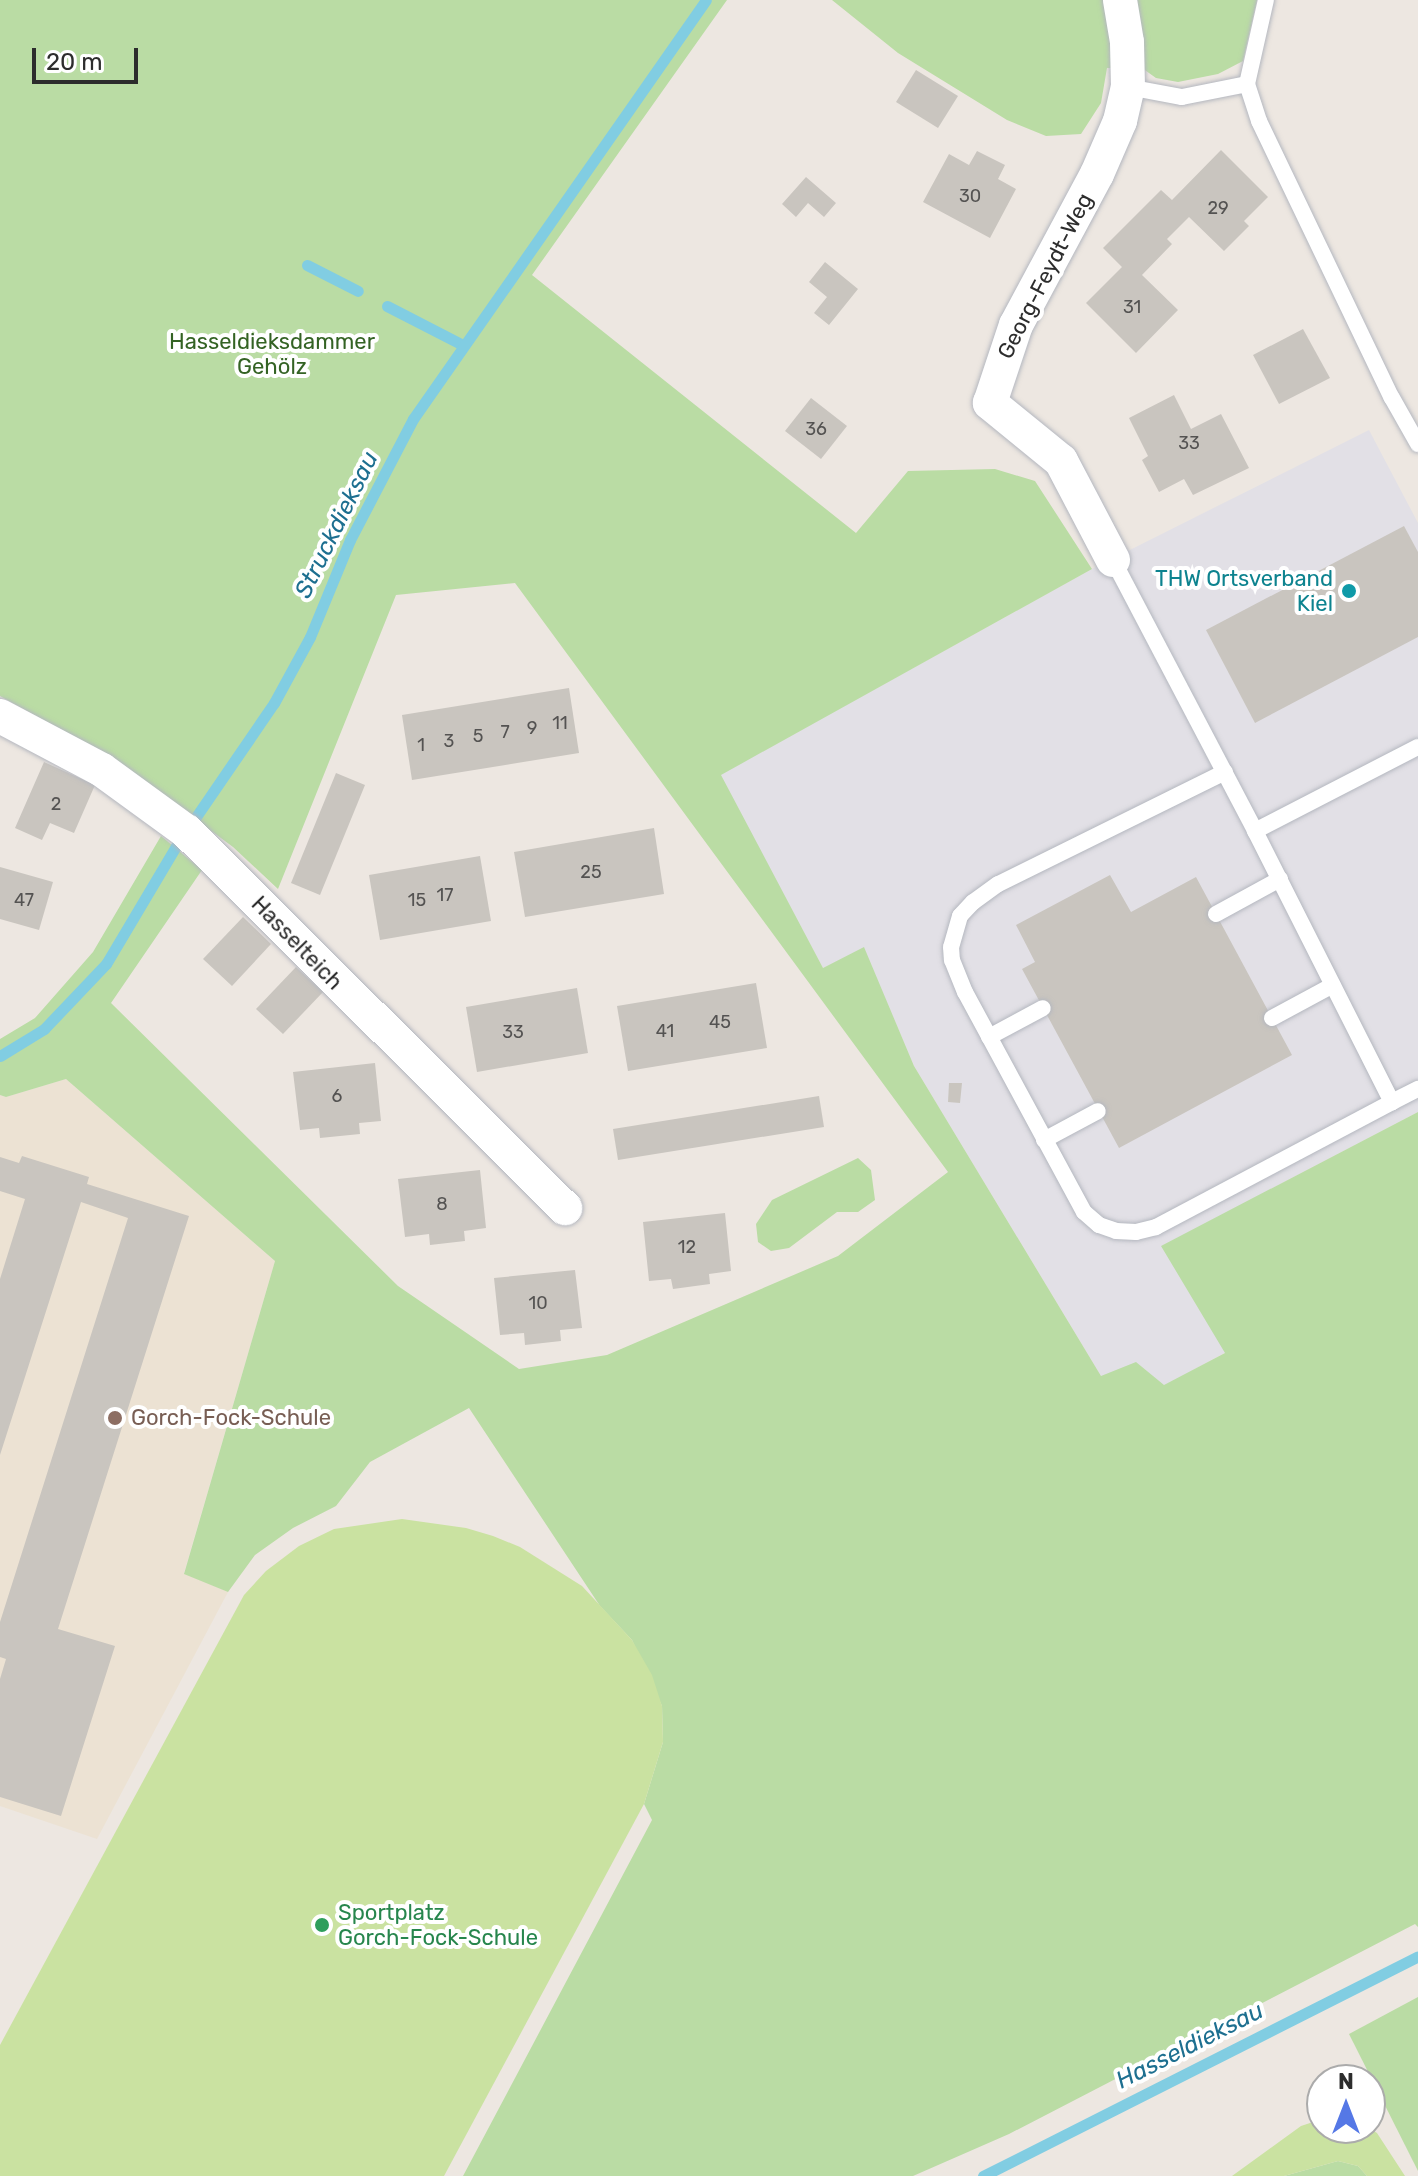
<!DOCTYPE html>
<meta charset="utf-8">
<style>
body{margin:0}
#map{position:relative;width:1418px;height:2176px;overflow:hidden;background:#ede7e1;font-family:Rubik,sans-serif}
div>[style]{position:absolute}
.industrial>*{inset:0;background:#e2e0e6}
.education>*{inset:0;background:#ece2d3}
.green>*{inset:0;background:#badca4}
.pitch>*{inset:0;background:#cae2a1}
.stream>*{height:11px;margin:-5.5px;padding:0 5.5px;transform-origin:5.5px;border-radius:5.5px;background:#81cde2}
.building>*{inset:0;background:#c9c5bf}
.roads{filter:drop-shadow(0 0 2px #b4b7bf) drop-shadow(0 0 2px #b4b7bf)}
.lane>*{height:16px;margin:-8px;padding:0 8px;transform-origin:8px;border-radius:8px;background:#fff}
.street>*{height:34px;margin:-17px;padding:0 17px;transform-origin:17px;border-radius:17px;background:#fff}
.dots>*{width:22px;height:22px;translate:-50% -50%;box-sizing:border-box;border:4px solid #fff;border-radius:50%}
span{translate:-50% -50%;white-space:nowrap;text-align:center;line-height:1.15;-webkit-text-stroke:8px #fff;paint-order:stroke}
.number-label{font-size:18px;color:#545352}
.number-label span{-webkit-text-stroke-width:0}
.street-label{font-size:22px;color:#2d2d2d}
.park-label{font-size:22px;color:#346324}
.culture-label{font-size:22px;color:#0d838f}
.right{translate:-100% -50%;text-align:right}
.education-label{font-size:22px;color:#785e54}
.left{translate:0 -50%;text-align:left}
.leisure-label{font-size:22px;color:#27864d}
.water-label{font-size:24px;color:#1d6f90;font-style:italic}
.north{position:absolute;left:1306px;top:2064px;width:80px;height:80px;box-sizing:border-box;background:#fff;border:2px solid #ababab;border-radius:50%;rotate:0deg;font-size:22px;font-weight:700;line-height:32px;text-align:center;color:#2d2d2d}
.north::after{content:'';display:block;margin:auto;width:28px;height:36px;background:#5578e6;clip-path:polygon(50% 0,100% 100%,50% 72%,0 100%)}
.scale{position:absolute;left:32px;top:48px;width:106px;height:36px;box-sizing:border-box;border:4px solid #2d2d2d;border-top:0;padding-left:10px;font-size:24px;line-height:28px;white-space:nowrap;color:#2d2d2d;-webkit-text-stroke:6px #fff;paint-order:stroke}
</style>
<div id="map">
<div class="industrial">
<i style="clip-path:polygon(1369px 430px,1418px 523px,1418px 1112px,1162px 1246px,1226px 1352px,1164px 1386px,1101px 1376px,914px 1066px,864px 948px,823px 968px,720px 775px,1092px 569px)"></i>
</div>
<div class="education">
<i style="clip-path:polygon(66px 1079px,275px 1261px,184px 1573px,228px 1592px,97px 1839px,0 1806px,0 1095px,6px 1097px)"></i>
</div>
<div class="green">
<i style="clip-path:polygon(0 0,727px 0,532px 275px,856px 533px,908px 471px,995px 469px,1035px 481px,1092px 569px,721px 775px,823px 968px,864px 947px,914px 1066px,1101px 1376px,1136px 1362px,1164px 1385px,1225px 1353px,1161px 1246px,1418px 1112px,1418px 1927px,1415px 1924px,1009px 2134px,913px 2176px,463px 2176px,652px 1820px,644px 1804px,663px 1742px,662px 1706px,632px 1640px,600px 1606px,469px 1408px,370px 1462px,336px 1506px,293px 1528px,255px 1555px,228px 1592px,184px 1574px,275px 1261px,66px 1079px,6px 1097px,0 1095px,0 1039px,35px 1018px,93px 952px,161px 836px,202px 870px,111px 1003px,398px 1286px,519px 1369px,607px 1355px,838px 1256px,948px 1172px,515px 583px,396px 595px,278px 889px,233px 847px,117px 761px,0 696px)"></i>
<i style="clip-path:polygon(832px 0,1257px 0,1243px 61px,1218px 74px,1178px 82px,1156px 78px,1142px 68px,1107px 68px,1101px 103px,1081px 134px,1046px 136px,1007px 120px,898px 53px)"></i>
<i style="clip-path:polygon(858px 1158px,871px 1170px,875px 1200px,858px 1212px,837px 1212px,789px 1248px,771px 1251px,758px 1242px,756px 1224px,772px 1200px)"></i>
<i style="clip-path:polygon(1418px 1997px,1418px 2171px,1349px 2034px)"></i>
<i style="clip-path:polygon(1338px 2161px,1358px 2166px,1367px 2176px,1284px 2176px)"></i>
</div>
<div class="pitch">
<i style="clip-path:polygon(402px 1519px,466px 1528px,493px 1536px,520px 1547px,582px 1586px,632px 1640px,652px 1675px,662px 1706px,663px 1742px,644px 1804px,444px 2176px,0 2176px,0 2045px,244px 1595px,266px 1571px,299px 1546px,334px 1529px)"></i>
<i style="clip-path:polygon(1322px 2119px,1322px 2128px,1369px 2128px,1377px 2133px,1405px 2176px,1367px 2176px,1358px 2166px,1338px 2161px,1284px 2176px,1232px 2176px,1301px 2126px)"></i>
</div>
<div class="stream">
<i style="left:307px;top:265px;width:57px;rotate:27deg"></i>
<i style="left:387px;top:306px;width:85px;rotate:27.2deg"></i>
<i style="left:0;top:1056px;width:52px;rotate:-31.5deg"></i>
<i style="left:44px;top:1029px;width:90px;rotate:-46.4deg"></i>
<i style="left:106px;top:964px;width:137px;rotate:-59.3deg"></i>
<i style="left:176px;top:846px;width:173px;rotate:-55.6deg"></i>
<i style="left:274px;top:703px;width:75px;rotate:-61.4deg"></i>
<i style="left:310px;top:637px;width:105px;rotate:-67.6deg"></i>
<i style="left:350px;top:540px;width:136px;rotate:-62.5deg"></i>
<i style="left:413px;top:419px;width:511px;rotate:-55.04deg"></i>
<i style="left:983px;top:2176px;width:487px;rotate:-26.8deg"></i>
</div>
<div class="building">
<i style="clip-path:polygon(916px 70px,958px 96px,938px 128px,896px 102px)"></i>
<i style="clip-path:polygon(1221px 150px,1268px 197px,1244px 221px,1249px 226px,1224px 251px,1189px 217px,1167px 239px,1172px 244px,1142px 275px,1178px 310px,1136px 353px,1086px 303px,1122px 267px,1103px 248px,1161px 190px,1172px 200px)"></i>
<i style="clip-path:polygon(977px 151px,1005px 165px,998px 179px,1016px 189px,990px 238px,923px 202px,949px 154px,969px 165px)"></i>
<i style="clip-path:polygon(806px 177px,836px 203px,824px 217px,808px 203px,796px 217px,782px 204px)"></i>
<i style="clip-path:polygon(825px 262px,858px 289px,829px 325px,814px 313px,827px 297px,809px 282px)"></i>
<i style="clip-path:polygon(1303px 329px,1330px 378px,1279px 404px,1253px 355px)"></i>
<i style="clip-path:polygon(1174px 395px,1191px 429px,1221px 414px,1249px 468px,1193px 495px,1184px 479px,1159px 492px,1142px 460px,1148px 456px,1129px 418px)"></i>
<i style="clip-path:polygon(811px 398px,847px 426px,821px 459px,785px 431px)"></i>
<i style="clip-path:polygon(1404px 526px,1418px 552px,1418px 637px,1255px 723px,1206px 630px)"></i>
<i style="clip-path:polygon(569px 688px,579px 753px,412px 780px,402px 715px)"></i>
<i style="clip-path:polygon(44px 762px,95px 785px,74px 833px,50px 823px,42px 840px,15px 828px)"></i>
<i style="clip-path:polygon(336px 773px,365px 785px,320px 895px,291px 883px)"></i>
<i style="clip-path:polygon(654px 828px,664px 894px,525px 917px,514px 852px)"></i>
<i style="clip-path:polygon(480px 856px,491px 921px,380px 940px,369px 875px)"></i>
<i style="clip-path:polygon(0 867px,53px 882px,39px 930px,0 919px)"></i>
<i style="clip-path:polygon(1110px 875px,1131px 912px,1196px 877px,1292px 1055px,1119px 1148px,1022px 969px,1035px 962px,1016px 925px)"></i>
<i style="clip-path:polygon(243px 917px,271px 944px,232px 986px,203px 959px)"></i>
<i style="clip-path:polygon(296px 967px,323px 992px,283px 1034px,256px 1009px)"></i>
<i style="clip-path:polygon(756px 983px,767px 1048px,628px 1071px,617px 1006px)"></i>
<i style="clip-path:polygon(577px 988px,588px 1053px,477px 1072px,466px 1007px)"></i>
<i style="clip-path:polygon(375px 1063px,381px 1121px,359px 1123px,360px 1134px,320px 1138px,319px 1128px,300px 1130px,293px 1072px)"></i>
<i style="clip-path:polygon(949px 1083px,962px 1083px,960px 1103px,948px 1102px)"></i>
<i style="clip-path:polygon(819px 1096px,824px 1127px,618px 1160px,613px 1129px)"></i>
<i style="clip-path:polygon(22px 1156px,89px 1177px,87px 1184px,189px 1216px,58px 1629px,115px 1646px,61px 1816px,0 1797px,0 1679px,6px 1659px,0 1657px,0 1622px,128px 1218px,81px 1202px,0 1455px,0 1279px,25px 1199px,0 1191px,0 1157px,19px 1163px)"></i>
<i style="clip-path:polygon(480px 1170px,486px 1228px,464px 1231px,465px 1241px,430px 1245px,429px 1234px,405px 1237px,398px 1179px)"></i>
<i style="clip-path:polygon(725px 1213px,731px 1271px,709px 1274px,710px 1284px,673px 1289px,671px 1279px,649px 1281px,643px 1222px)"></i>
<i style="clip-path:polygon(575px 1270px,582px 1328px,560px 1330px,561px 1341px,525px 1345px,524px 1333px,500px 1335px,494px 1278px)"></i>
</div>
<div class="roads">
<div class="lane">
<i style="left:1247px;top:84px;width:39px;rotate:72deg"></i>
<i style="left:1259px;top:121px;width:307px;rotate:64.4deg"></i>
<i style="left:1392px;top:398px;width:53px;rotate:60.5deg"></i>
<i style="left:1128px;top:87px;width:55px;rotate:10.5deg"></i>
<i style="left:1182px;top:97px;width:66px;rotate:-11.3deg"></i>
<i style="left:1247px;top:84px;width:86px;rotate:-77.3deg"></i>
<i style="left:1113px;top:560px;width:306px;rotate:62.3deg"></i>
<i style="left:1255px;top:831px;width:183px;rotate:-27.3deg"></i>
<i style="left:1225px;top:772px;width:253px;rotate:153.7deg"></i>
<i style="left:998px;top:884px;width:31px;rotate:144deg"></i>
<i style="left:973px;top:902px;width:19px;rotate:133deg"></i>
<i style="left:960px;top:916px;width:32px;rotate:106deg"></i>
<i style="left:951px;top:947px;width:13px;rotate:86deg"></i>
<i style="left:952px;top:960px;width:35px;rotate:68deg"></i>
<i style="left:965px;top:992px;width:250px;rotate:61.6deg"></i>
<i style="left:1084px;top:1212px;width:20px;rotate:41deg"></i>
<i style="left:1099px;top:1225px;width:18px;rotate:19deg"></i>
<i style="left:1116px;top:1231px;width:20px;rotate:3deg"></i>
<i style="left:1136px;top:1232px;width:21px;rotate:-14deg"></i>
<i style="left:1156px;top:1227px;width:267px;rotate:-27.9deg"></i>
<i style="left:1255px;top:831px;width:304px;rotate:63.2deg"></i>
<i style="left:1392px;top:1102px;width:29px;rotate:-27deg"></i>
<i style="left:1216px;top:914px;width:73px;rotate:-28.7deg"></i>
<i style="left:1272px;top:1018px;width:69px;rotate:-28.4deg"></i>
<i style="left:989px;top:1037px;width:61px;rotate:-28.2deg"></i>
<i style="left:1044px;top:1140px;width:61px;rotate:-28.2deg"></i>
</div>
<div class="street">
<i style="left:1113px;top:560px;width:112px;rotate:-117.7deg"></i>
<i style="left:1061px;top:461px;width:92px;rotate:-140.8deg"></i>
<i style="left:990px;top:403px;width:82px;rotate:-71.6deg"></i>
<i style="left:1016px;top:325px;width:171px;rotate:-61.8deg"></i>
<i style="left:1097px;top:174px;width:58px;rotate:-66.5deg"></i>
<i style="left:1120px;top:121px;width:35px;rotate:-77deg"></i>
<i style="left:1128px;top:87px;width:45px;rotate:-91.3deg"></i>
<i style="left:1127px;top:42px;width:43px;rotate:-99.5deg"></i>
<i style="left:0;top:716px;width:115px;rotate:27.9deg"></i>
<i style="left:102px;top:770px;width:104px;rotate:36deg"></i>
<i style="left:186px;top:831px;width:535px;rotate:44.85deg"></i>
</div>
</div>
<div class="dots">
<i style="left:1349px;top:591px;background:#0f9aa8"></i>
<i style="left:115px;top:1418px;background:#8d6e63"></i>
<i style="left:322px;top:1925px;background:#2e9e5b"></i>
</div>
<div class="number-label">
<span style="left:970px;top:196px">30</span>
<span style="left:1218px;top:208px">29</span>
<span style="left:1132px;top:307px">31</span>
<span style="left:816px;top:429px">36</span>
<span style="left:1189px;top:443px">33</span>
<span style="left:560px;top:723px">11</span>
<span style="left:532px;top:728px">9</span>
<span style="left:505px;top:732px">7</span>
<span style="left:478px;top:736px">5</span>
<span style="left:449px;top:741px">3</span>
<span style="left:421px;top:745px">1</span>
<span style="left:56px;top:804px">2</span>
<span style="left:591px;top:872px">25</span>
<span style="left:445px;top:895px">17</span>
<span style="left:24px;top:900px">47</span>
<span style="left:417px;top:900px">15</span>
<span style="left:720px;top:1022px">45</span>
<span style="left:665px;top:1031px">41</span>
<span style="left:513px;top:1032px">33</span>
<span style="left:337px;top:1096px">6</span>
<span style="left:442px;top:1204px">8</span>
<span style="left:687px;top:1247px">12</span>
<span style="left:538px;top:1303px">10</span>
</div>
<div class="street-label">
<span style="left:1045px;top:276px;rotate:-63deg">Georg-Feydt-Weg</span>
<span style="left:297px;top:943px;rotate:46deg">Hasselteich</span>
</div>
<div class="park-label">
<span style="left:272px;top:354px">Hasseldieksdammer<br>Gehölz</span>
</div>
<div class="culture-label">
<span class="right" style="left:1333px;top:591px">THW Ortsverband<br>Kiel</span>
</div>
<div class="education-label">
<span class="left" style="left:131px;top:1418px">Gorch-Fock-Schule</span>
</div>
<div class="leisure-label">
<span class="left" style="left:338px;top:1925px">Sportplatz<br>Gorch-Fock-Schule</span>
</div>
<div class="water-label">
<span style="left:337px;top:525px;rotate:-64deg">Struckdieksau</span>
<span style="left:1190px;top:2046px;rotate:-27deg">Hasseldieksau</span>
</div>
<div class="north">N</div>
<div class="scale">20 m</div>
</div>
